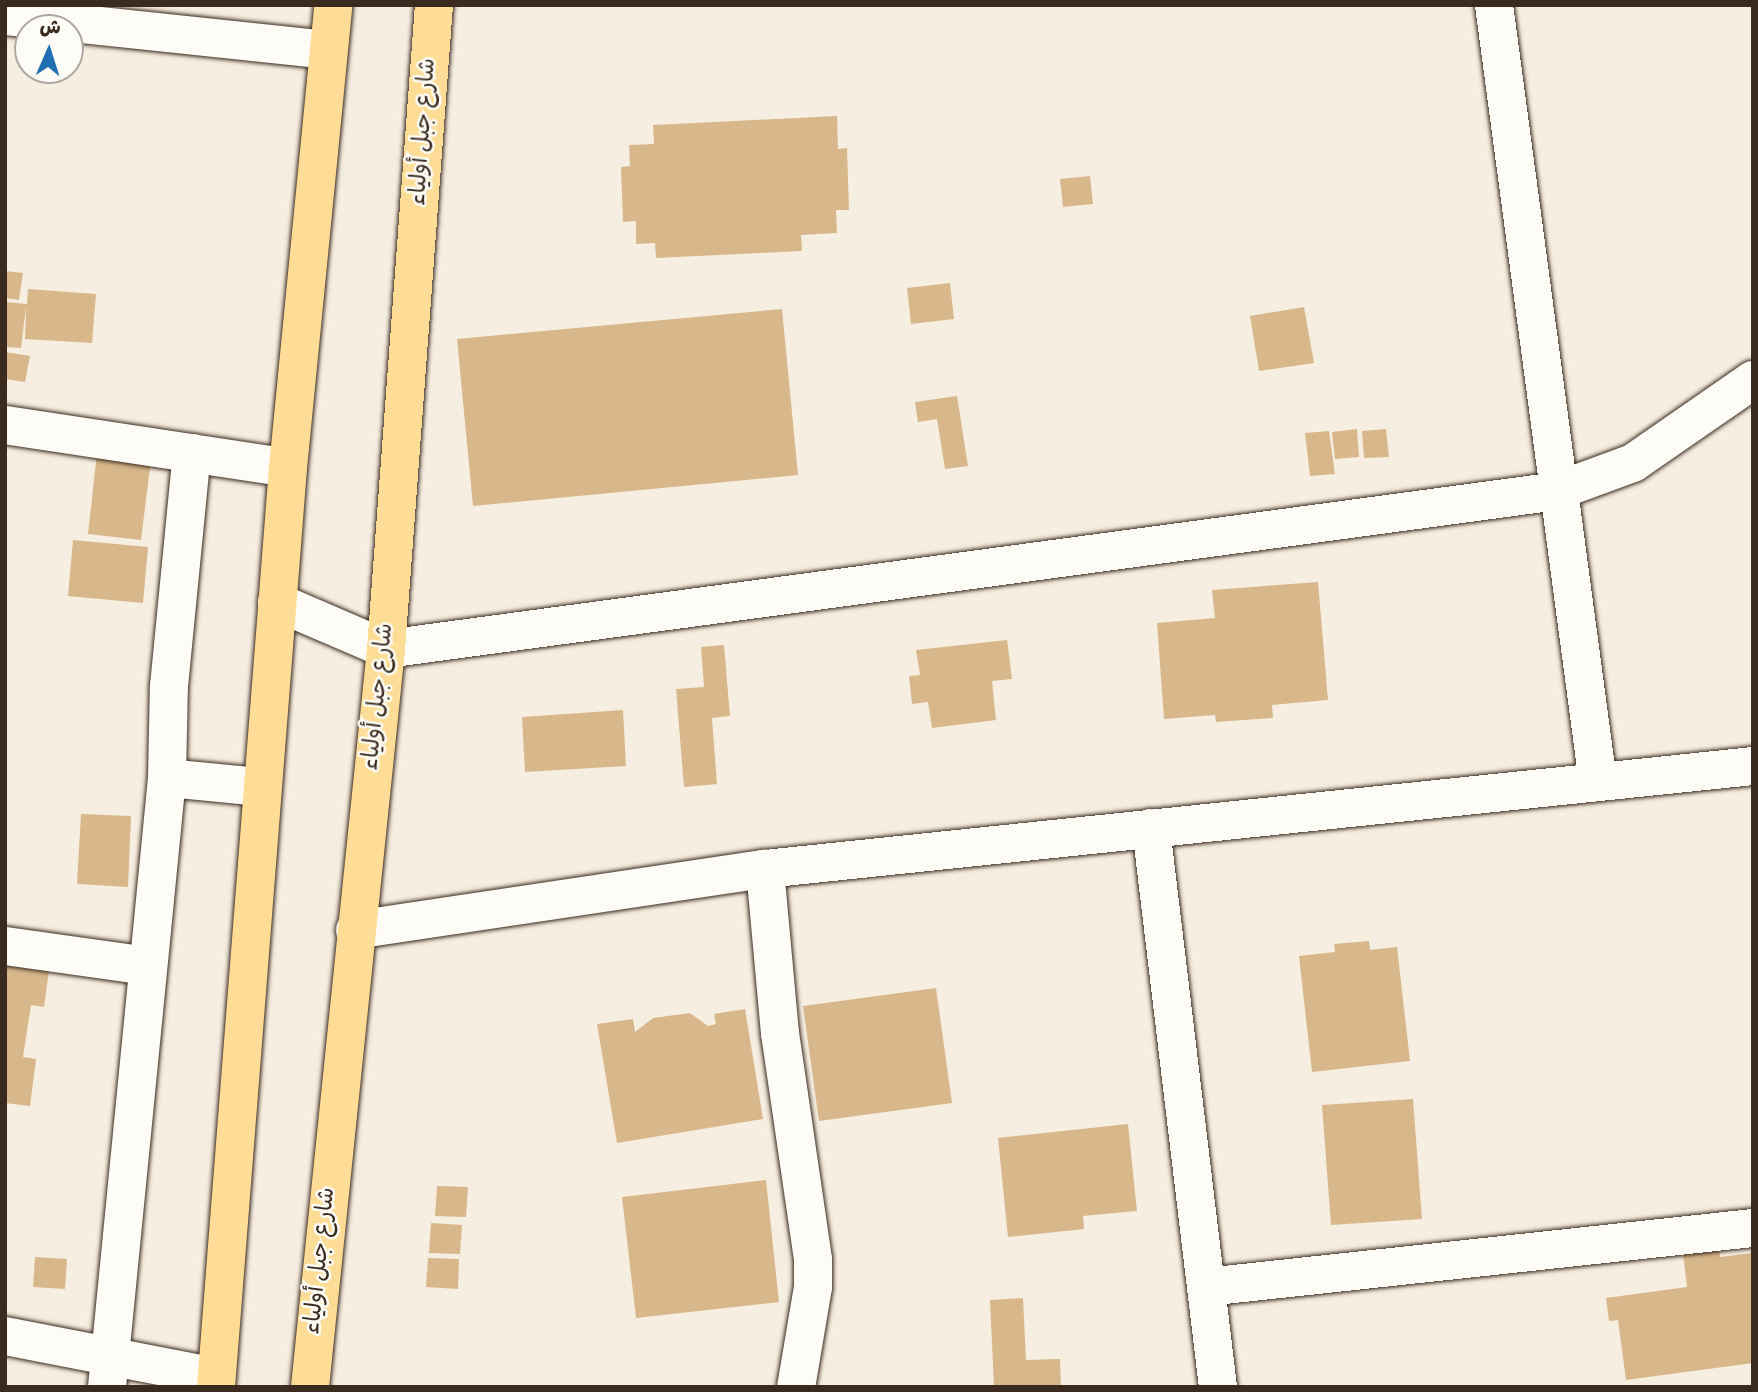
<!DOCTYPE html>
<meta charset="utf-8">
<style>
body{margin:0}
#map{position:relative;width:1758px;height:1392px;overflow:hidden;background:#f6eee1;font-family:Dekko,"Playpen Sans Arabic",sans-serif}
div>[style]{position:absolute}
.building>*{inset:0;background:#d8b88b}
.roads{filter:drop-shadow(0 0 2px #3b2a1e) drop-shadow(0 0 2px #3b2a1e)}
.street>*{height:38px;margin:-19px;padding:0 19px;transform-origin:19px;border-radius:19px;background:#fdfcf7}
.primary>*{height:38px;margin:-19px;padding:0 19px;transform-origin:19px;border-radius:19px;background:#ffdd96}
span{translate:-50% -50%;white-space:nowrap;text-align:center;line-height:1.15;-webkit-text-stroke:5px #fdfcf7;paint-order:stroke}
.street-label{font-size:23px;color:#3b2a1e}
.frame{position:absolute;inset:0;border:7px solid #3b2a1e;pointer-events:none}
.north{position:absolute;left:14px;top:14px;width:70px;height:70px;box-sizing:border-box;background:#fdfcf7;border:2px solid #afa8a0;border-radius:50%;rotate:3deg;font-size:19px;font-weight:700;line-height:28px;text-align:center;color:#3b2a1e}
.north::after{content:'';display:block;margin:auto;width:24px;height:32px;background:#1f6fb2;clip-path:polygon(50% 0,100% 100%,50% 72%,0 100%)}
</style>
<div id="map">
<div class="building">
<i style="clip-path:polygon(837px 116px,838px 149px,847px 148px,849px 210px,836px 210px,837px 233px,801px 235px,802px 251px,656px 258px,655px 243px,636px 244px,636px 221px,623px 222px,621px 167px,630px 166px,629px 145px,654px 144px,653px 125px)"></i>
<i style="clip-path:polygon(1090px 176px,1093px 204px,1063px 207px,1060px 179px)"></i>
<i style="clip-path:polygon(5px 271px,23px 273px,19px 300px,5px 298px)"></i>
<i style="clip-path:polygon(950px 283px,954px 319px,911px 324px,907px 288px)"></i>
<i style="clip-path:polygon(28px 289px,96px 294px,92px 343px,25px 339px,26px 307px,21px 348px,5px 347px,5px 302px,27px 304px)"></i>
<i style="clip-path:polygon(1304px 307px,1314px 363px,1259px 371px,1250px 316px)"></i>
<i style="clip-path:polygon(782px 309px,798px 475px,473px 506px,457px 339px)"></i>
<i style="clip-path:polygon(5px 352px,30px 356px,25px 382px,5px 379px)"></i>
<i style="clip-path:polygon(957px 396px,968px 466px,945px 469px,937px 419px,918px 422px,915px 402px)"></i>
<i style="clip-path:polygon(1357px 429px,1359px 457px,1335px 459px,1332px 432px)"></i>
<i style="clip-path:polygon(1386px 429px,1389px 457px,1364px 458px,1362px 431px)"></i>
<i style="clip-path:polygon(1329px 431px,1335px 474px,1310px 476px,1305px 433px)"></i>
<i style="clip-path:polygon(97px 453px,151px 459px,141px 540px,88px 534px)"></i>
<i style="clip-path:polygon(73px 540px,148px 547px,143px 603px,68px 596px)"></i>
<i style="clip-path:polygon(1318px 582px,1328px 700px,1272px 705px,1273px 718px,1216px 722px,1215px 715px,1164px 719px,1157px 623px,1215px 618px,1212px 590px)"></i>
<i style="clip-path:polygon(1007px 640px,1012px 679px,992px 681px,996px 720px,932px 728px,928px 702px,912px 704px,909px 676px,920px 675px,916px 650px)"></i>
<i style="clip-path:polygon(724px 645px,730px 716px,712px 718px,717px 784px,684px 787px,676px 689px,704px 687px,701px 647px)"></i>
<i style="clip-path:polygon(623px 710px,626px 766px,525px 772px,522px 717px)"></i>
<i style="clip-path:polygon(81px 814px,131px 816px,128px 887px,77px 884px)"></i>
<i style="clip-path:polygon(1369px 941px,1370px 950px,1397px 947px,1410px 1061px,1312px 1072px,1299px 956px,1335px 952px,1334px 944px)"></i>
<i style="clip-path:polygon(5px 950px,51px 956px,44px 1007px,31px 1005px,23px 1057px,36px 1059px,30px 1106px,5px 1103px)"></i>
<i style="clip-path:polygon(936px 988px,952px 1103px,819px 1121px,803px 1006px)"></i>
<i style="clip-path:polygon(745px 1009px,763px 1119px,617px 1143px,597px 1024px,633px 1019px,635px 1032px,653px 1018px,690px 1013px,708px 1026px,716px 1024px,714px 1014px)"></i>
<i style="clip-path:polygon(1413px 1099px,1422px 1219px,1331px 1225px,1322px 1105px)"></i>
<i style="clip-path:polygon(1128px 1124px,1137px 1211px,1083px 1216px,1084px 1229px,1008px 1237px,998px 1138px)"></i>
<i style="clip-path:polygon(766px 1180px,779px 1302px,636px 1318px,622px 1197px)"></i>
<i style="clip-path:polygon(437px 1186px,468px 1187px,466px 1217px,435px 1216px)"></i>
<i style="clip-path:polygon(431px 1223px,462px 1225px,460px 1254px,429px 1253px)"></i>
<i style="clip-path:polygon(1719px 1249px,1720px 1257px,1753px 1253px,1753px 1363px,1626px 1380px,1618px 1320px,1609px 1321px,1606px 1298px,1687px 1287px,1683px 1254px)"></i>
<i style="clip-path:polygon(35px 1257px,67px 1259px,65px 1289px,33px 1287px)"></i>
<i style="clip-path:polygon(428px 1258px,459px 1259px,458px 1289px,426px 1287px)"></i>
<i style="clip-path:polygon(1023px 1298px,1026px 1360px,1060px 1359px,1061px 1387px,994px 1387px,990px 1300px)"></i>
</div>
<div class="roads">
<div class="street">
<i style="left:1494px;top:5px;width:784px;rotate:82.38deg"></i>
<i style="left:5px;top:16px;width:324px;rotate:6deg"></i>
<i style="left:5px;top:425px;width:286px;rotate:8.6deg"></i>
<i style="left:277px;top:602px;width:119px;rotate:23.3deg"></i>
<i style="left:386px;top:649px;width:1182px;rotate:-7.68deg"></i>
<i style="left:1557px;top:491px;width:81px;rotate:-20.2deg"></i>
<i style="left:1633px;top:463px;width:146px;rotate:-34.7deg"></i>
<i style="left:167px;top:778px;width:94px;rotate:5.5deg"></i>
<i style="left:1151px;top:828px;width:563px;rotate:83.17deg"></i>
<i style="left:765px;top:869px;width:165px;rotate:84.8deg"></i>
<i style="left:780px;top:1033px;width:229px;rotate:81.7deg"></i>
<i style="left:813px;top:1260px;width:27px;rotate:90deg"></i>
<i style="left:813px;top:1287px;width:101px;rotate:99.6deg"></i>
<i style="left:355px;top:930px;width:415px;rotate:-8.5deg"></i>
<i style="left:765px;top:869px;width:993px;rotate:-5.95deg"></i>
<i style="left:5px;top:946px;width:144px;rotate:8deg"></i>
<i style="left:1206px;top:1287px;width:550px;rotate:-6.16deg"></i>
<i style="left:5px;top:1336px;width:215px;rotate:11deg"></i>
<i style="left:107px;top:1387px;width:612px;rotate:-84.37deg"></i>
<i style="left:167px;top:778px;width:92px;rotate:-88.8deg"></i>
<i style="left:169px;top:686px;width:234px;rotate:-84.4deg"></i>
</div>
<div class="primary">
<i style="left:216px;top:1387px;width:922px;rotate:-85.52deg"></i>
<i style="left:288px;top:468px;width:465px;rotate:-84.4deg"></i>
<i style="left:310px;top:1387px;width:742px;rotate:-84.12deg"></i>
<i style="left:386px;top:649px;width:646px;rotate:-85.74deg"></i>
</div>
</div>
<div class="street-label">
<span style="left:425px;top:132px;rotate:-86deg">شارع جبل أولياء</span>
<span style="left:380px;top:697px;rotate:-84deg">شارع جبل أولياء</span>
<span style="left:322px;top:1261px;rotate:-84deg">شارع جبل أولياء</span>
</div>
<div class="frame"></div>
<div class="north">ش</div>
</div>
